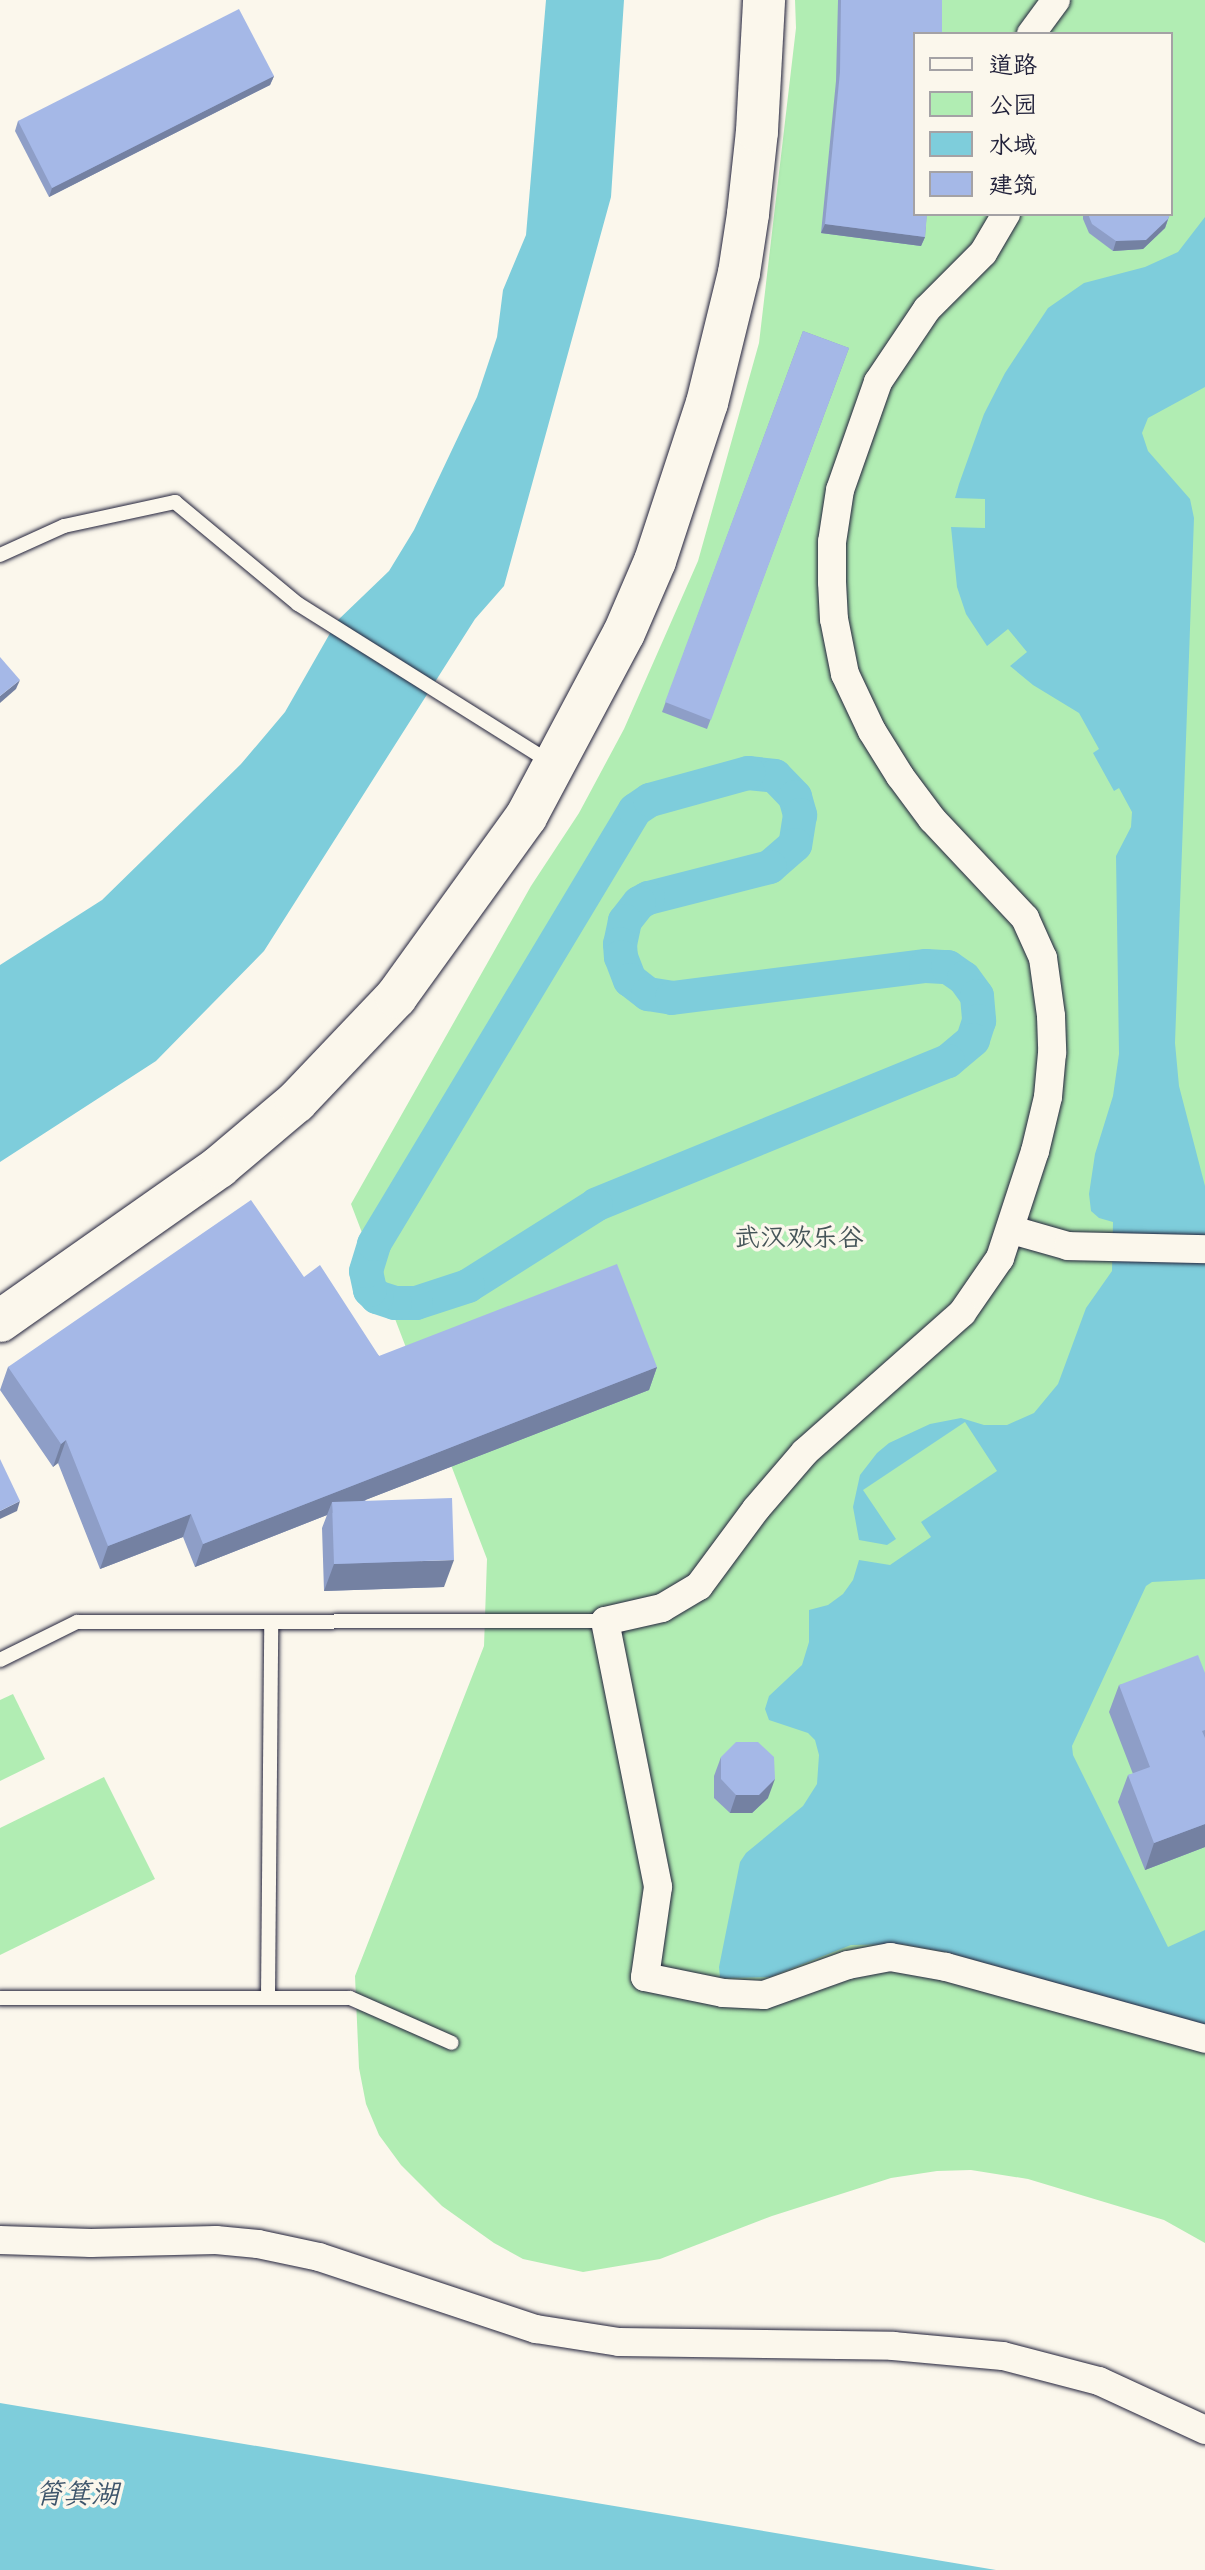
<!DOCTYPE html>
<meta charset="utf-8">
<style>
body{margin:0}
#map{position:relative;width:1205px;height:2570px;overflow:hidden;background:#fbf7ec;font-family:"Patrick Hand","LXGW WenKai TC",sans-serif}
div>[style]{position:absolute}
.green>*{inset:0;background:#b1edb3}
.water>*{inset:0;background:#7ecddb}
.canal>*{height:34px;margin:-17px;padding:0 17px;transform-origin:17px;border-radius:17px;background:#7ecddb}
.roads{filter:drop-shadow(0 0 2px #22223b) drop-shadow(0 0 2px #22223b)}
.lane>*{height:14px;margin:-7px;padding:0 7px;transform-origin:7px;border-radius:7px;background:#fbf7ec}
.street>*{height:28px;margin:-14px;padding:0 14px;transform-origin:14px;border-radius:14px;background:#fbf7ec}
.secondary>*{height:42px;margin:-21px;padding:0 21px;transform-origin:21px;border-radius:21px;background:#fbf7ec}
.wall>*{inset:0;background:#8e9ec7}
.shaded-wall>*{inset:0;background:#7481a2}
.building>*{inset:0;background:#a5b8e7}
span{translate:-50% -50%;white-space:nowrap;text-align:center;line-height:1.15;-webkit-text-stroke:7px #fbf7ec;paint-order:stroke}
.park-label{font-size:26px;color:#465559}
.water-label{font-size:28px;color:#3e556b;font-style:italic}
.legend{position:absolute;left:913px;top:32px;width:260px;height:184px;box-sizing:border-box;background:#fbf7ec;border:2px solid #a4a2a5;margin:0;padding:10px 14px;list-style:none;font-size:24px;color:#22223b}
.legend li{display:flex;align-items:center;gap:16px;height:40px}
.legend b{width:40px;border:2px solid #a4a2a5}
</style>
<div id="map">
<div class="green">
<i style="clip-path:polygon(evenodd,795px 0,1205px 0,1205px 2243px,1164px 2220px,1028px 2179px,971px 2170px,937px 2171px,891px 2178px,772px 2216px,660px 2259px,583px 2272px,523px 2259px,494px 2243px,442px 2206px,401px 2165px,379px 2135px,366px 2104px,359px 2068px,355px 1976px,484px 1646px,487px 1559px,351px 1204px,531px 886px,579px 813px,624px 729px,698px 561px,759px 343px,796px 28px,795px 0,915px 34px,1171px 34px,1171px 214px,915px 214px,915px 34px)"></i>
<i style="clip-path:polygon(13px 1694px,45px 1759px,0 1781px,0 1700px)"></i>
<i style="clip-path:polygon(104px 1777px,155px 1879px,0 1955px,0 1828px)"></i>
</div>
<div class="water">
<i style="clip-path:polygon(546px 0,624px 0,611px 197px,504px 586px,475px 619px,264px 951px,156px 1061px,0 1162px,0 965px,102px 900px,241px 764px,285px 712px,337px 621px,389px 571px,414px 530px,477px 397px,497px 337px,503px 290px,526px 235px)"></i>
<i style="clip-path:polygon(1205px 217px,1205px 387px,1148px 418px,1142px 433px,1148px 451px,1190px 499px,1194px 518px,1175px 1043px,1179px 1086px,1205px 1186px,1205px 1579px,1152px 1582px,1146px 1586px,1072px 1746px,1073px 1755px,1168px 1947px,1205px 1930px,1205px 2025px,946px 1952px,902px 1944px,851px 1945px,770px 1977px,724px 1978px,720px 1977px,719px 1967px,740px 1862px,746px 1853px,803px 1806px,817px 1784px,819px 1755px,815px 1740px,808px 1733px,769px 1720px,765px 1709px,769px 1696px,802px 1665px,809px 1642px,809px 1610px,828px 1605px,843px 1594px,853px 1580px,859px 1560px,890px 1565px,931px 1537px,921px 1522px,997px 1471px,965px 1422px,863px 1490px,896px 1539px,887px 1545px,859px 1540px,853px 1507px,860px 1475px,877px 1453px,889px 1443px,930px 1424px,961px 1418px,984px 1425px,1007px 1425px,1034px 1413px,1058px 1384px,1086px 1308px,1112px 1271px,1113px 1222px,1099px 1218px,1091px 1211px,1089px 1194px,1095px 1154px,1113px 1096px,1119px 1054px,1116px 856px,1131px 827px,1132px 812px,1119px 788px,1114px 791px,1093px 753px,1099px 749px,1079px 713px,1033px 685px,1010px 666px,1027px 652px,1008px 629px,987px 646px,966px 614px,957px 587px,951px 527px,985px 528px,985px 499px,955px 498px,959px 484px,984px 414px,1005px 373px,1048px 308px,1084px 283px,1145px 267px,1178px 252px)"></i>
<i style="clip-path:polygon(0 2403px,996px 2570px,0 2570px)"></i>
</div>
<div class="canal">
<i style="left:748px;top:773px;width:27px;rotate:6deg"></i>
<i style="left:775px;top:776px;width:29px;rotate:46deg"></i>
<i style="left:795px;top:797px;width:19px;rotate:74deg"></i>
<i style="left:800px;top:815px;width:30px;rotate:99deg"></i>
<i style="left:795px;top:845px;width:33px;rotate:139deg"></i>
<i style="left:770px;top:867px;width:126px;rotate:165.7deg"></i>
<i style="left:648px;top:898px;width:10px;rotate:151deg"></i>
<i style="left:639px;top:903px;width:23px;rotate:128deg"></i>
<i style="left:625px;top:921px;width:24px;rotate:102deg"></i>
<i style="left:620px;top:944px;width:13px;rotate:86deg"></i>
<i style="left:621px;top:957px;width:25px;rotate:69deg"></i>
<i style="left:630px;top:980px;width:23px;rotate:38deg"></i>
<i style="left:648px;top:994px;width:24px;rotate:9deg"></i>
<i style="left:672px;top:998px;width:256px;rotate:-7.2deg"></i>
<i style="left:926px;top:966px;width:22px;rotate:3deg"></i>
<i style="left:948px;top:967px;width:19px;rotate:35deg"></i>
<i style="left:964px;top:978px;width:22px;rotate:54deg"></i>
<i style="left:977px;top:996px;width:25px;rotate:85deg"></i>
<i style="left:979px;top:1021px;width:20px;rotate:108deg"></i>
<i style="left:973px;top:1040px;width:33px;rotate:140deg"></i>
<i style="left:948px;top:1061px;width:380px;rotate:157.8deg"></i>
<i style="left:596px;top:1205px;width:151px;rotate:147.7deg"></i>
<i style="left:468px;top:1286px;width:55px;rotate:161.9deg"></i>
<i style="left:416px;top:1303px;width:21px;rotate:180deg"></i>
<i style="left:395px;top:1303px;width:19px;rotate:-162deg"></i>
<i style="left:377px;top:1297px;width:10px;rotate:-135deg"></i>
<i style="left:370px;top:1290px;width:19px;rotate:-102deg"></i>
<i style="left:366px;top:1271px;width:28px;rotate:-73deg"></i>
<i style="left:374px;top:1244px;width:506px;rotate:-58.98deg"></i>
<i style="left:635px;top:810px;width:18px;rotate:-34deg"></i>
<i style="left:650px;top:800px;width:102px;rotate:-15.4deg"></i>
</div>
<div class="roads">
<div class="lane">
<i style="left:0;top:555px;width:70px;rotate:-24.4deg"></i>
<i style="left:64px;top:526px;width:114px;rotate:-12.2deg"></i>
<i style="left:175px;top:502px;width:160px;rotate:39.7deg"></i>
<i style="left:298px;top:604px;width:299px;rotate:32.1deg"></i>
<i style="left:0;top:1660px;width:86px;rotate:-26.3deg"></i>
<i style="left:77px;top:1622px;width:528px;rotate:-0.11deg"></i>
<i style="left:268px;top:1997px;width:375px;rotate:-89.5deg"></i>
<i style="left:0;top:1998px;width:350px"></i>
<i style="left:350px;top:1998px;width:111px;rotate:23.8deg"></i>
</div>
<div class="street">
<i style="left:1031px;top:34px;width:42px;rotate:-53.7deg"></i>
<i style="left:1006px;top:214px;width:45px;rotate:120.5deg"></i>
<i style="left:983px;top:253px;width:79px;rotate:135deg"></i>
<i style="left:927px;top:309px;width:88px;rotate:123.9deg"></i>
<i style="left:878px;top:382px;width:114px;rotate:109.4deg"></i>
<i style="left:840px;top:490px;width:53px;rotate:98.7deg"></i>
<i style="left:832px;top:542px;width:40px;rotate:90deg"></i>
<i style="left:832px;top:582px;width:37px;rotate:87deg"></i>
<i style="left:834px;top:619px;width:56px;rotate:78.7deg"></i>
<i style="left:845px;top:674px;width:63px;rotate:64.7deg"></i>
<i style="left:872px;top:731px;width:53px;rotate:58.1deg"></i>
<i style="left:900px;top:776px;width:54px;rotate:53.3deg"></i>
<i style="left:932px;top:819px;width:136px;rotate:46.8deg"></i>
<i style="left:1025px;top:918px;width:44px;rotate:65.8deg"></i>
<i style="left:1043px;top:958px;width:59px;rotate:82.1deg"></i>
<i style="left:1051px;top:1016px;width:37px;rotate:88deg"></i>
<i style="left:1052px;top:1053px;width:44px;rotate:95.2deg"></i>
<i style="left:1048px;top:1097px;width:56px;rotate:103.5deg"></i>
<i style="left:1035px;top:1151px;width:113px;rotate:108.1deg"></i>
<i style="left:1000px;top:1258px;width:67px;rotate:124.6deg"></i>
<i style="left:962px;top:1313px;width:210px;rotate:138.5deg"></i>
<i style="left:805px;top:1452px;width:75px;rotate:130.7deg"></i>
<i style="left:756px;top:1509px;width:96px;rotate:126.5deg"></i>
<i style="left:699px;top:1586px;width:43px;rotate:149.3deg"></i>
<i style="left:662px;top:1608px;width:58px;rotate:167.2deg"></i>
<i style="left:605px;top:1621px;width:271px;rotate:78.7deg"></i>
<i style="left:658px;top:1887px;width:91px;rotate:98.2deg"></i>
<i style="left:645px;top:1977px;width:80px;rotate:11.6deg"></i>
<i style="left:723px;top:1993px;width:41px;rotate:2.8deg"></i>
<i style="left:764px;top:1995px;width:89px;rotate:-19.7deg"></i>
<i style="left:848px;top:1965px;width:43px;rotate:-10.8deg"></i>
<i style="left:890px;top:1957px;width:57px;rotate:10.1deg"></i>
<i style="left:946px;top:1967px;width:269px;rotate:15.5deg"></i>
<i style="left:1012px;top:1230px;width:58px;rotate:15.9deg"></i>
<i style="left:1068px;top:1246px;width:137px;rotate:1.3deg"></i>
<i style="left:0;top:2240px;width:91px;rotate:1.9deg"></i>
<i style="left:91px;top:2243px;width:125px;rotate:-1.4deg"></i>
<i style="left:216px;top:2240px;width:42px;rotate:5.4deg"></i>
<i style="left:258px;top:2244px;width:62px;rotate:12deg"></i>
<i style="left:319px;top:2257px;width:229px;rotate:18.4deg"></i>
<i style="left:536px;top:2329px;width:84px;rotate:8.9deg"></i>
<i style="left:619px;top:2342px;width:274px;rotate:0.8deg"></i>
<i style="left:893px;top:2346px;width:110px;rotate:5.2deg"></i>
<i style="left:1003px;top:2356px;width:99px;rotate:14.6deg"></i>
<i style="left:1099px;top:2381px;width:117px;rotate:24.8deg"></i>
</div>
<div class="secondary">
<i style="left:0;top:1321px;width:268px;rotate:-35.1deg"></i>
<i style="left:219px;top:1167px;width:101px;rotate:-40.2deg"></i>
<i style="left:296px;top:1102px;width:145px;rotate:-46.4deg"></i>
<i style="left:396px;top:997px;width:222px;rotate:-54.2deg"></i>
<i style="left:526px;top:817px;width:208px;rotate:-62deg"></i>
<i style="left:624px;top:633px;width:78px;rotate:-66.7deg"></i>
<i style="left:655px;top:561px;width:166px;rotate:-71.8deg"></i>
<i style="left:707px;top:403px;width:134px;rotate:-76.2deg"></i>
<i style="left:739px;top:273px;width:60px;rotate:-81.3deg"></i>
<i style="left:748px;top:214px;width:83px;rotate:-83.8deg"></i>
<i style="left:757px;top:131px;width:131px;rotate:-86.9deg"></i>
</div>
</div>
<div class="wall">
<i style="clip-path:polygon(838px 0,942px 0,925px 237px,921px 246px,821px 233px,836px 81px)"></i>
<i style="clip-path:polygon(274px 76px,270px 85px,49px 197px,15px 131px,18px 121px)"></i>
<i style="clip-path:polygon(1083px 214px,1170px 214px,1165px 228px,1143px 249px,1113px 251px,1089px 233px,1083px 219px)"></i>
<i style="clip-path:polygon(803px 331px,849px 348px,707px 729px,662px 712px)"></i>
<i style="clip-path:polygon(304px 1277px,379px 1356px,657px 1367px,649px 1390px,365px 1500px,444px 1587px,324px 1591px,322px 1528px,327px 1515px,195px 1567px,183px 1537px,100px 1569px,58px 1463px,53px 1467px,0 1390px,8px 1367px)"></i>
<i style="clip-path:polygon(1205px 1673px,1205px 1847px,1145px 1870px,1118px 1802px,1128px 1775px,1133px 1774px,1109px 1712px,1119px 1685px)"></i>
<i style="clip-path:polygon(721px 1757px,768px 1798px,752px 1813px,730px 1813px,714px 1798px,714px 1776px)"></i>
</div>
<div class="shaded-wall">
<i style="clip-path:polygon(274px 76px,270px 85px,49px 197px,52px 188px)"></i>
<i style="clip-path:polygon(1168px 219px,1165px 228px,1143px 249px,1113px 251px,1116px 241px)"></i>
<i style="clip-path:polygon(825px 224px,925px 237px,921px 246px,821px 233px)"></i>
<i style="clip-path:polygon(20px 680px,16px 689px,0 703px,0 696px)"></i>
<i style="clip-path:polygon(657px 1367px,649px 1390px,332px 1513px,332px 1502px,327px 1515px,195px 1567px,203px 1544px)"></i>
<i style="clip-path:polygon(66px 1440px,58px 1463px,53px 1467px,61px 1444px)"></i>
<i style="clip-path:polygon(20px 1501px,17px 1511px,0 1519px,0 1511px)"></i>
<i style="clip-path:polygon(191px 1514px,183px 1537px,100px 1569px,108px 1546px)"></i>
<i style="clip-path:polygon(454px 1560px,444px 1587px,324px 1591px,334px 1564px)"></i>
<i style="clip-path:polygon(775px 1779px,768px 1798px,752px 1813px,730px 1813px,736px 1795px)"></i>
<i style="clip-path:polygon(1205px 1824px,1205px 1847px,1145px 1870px,1154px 1843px)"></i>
</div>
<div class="building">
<i style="clip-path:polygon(841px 0,942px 0,942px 34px,915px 34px,915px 214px,927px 214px,925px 237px,825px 224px,840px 72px)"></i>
<i style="clip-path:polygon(239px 9px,274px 76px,52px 188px,18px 121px)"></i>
<i style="clip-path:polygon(1088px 214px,1170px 214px,1168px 219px,1146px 240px,1116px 241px,1092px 224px)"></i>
<i style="clip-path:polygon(803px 331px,849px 348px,711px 720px,665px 702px)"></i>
<i style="clip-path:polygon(0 657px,20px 680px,0 696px)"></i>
<i style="clip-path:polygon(251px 1200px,304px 1277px,320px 1265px,379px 1356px,617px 1264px,657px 1367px,203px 1544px,191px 1514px,108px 1546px,66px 1440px,61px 1444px,8px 1367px)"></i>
<i style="clip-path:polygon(0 1459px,20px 1501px,0 1511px)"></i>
<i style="clip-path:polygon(452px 1498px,454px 1560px,334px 1564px,332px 1502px)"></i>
<i style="clip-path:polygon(1198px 1655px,1205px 1673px,1205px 1730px,1202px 1731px,1205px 1738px,1205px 1824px,1154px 1843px,1128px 1775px,1150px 1767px,1119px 1685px)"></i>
<i style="clip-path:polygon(736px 1742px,758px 1742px,774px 1757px,775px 1779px,759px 1795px,736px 1795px,721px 1779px,721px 1757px)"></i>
</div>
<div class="park-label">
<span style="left:799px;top:1237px">武汉欢乐谷</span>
</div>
<div class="water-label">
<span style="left:77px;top:2493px">筲箕湖</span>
</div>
<ul class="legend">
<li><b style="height:10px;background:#fbf7ec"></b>道路</li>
<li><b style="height:22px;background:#b1edb3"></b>公园</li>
<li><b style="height:22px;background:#7ecddb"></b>水域</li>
<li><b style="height:22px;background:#a5b8e7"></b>建筑</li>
</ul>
</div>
